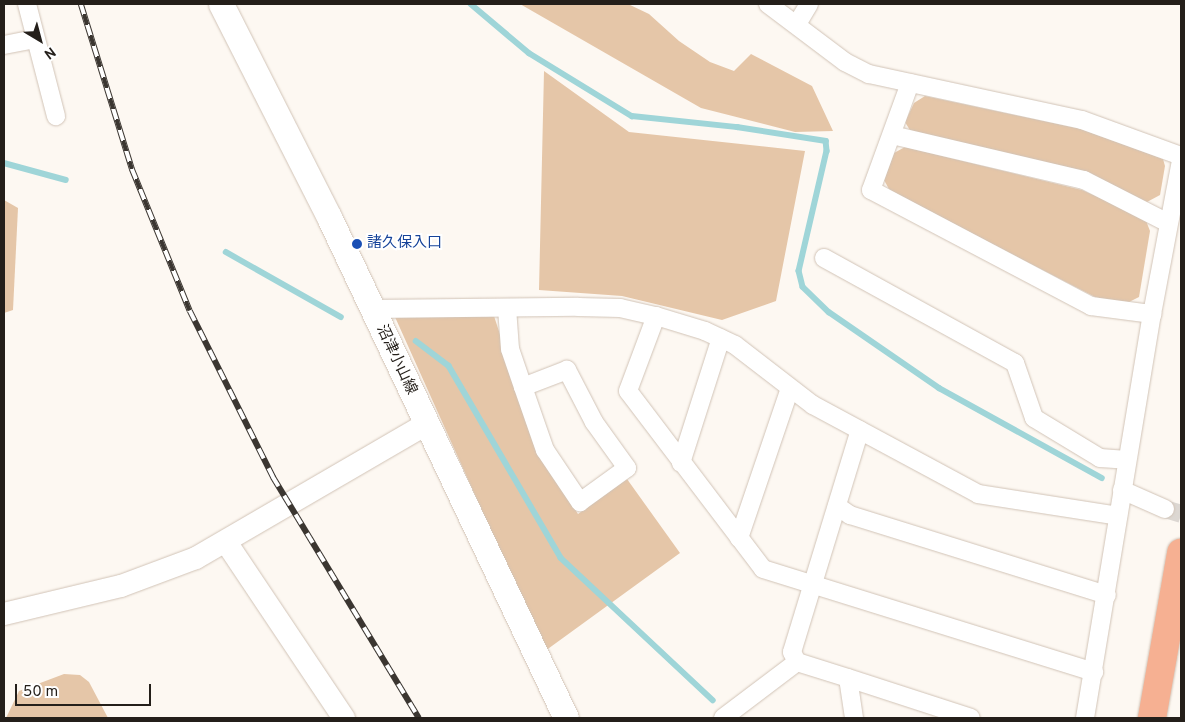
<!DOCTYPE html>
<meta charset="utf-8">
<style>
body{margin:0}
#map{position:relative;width:1185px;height:722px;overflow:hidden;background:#fdf8f2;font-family:Overpass,"Noto Sans JP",sans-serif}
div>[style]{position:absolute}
.green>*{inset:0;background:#e5c6a8}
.stream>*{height:5.5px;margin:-2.75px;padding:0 2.75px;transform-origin:2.75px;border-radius:2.75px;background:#9fd5d8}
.minor-tunnel>*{height:18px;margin-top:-9px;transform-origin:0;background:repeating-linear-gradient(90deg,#dcd7d2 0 18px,transparent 0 27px)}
.roads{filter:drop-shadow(0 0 1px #d1c3b6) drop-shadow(0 0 1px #d1c3b6)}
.minor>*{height:18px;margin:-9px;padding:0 9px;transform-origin:9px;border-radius:9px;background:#fff}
.tertiary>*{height:22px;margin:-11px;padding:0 11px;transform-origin:11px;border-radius:11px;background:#fff}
.secondary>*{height:25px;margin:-12.5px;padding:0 12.5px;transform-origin:12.5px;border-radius:12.5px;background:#fff}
.motorway>*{height:28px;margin:-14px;padding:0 14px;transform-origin:14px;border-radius:14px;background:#f6b092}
.rail>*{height:5.5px;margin-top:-2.75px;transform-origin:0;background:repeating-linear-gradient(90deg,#fff 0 11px,#3b3631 0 22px);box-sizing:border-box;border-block:1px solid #3b3631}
.dots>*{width:14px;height:14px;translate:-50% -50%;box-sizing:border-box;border:2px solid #fff;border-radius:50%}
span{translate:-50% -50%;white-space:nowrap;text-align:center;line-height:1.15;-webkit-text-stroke:4px #fff;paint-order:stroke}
.transit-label{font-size:15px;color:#164399}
.left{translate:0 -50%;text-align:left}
.street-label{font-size:15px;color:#241f1a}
.frame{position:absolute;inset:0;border:5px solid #241f1a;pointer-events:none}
.north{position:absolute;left:15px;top:15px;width:50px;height:50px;-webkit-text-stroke:4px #fff;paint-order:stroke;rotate:143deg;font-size:14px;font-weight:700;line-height:20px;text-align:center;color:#241f1a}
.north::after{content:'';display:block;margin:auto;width:18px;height:22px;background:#241f1a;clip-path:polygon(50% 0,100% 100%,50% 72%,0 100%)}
.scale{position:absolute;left:15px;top:684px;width:136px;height:22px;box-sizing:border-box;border:2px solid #241f1a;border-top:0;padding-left:6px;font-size:15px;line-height:18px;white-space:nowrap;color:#241f1a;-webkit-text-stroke:4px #fff;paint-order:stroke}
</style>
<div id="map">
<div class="green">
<i style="clip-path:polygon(520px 4px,628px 4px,649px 14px,679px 41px,710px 62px,734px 71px,751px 54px,812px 86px,833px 131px,795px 132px,701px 108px)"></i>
<i style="clip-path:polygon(544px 71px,629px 132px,805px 151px,776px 301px,722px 320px,622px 296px,539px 290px)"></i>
<i style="clip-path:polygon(925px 96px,1081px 129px,1163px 159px,1165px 166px,1160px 195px,1147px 202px,911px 132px,905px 122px,914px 103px)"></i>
<i style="clip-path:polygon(905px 147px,1082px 190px,1145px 218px,1150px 231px,1139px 297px,1125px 304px,1095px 297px,890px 191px,884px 180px,894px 153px)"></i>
<i style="clip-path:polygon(4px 200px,18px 208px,13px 310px,4px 313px)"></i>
<i style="clip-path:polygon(494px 316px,539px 453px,578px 514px,627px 479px,680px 553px,545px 651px,395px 317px)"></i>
<i style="clip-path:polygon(64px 674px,80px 675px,89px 682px,108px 718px,6px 718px,19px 691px)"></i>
</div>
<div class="stream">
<i style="left:471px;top:4px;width:76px;rotate:40.2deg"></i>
<i style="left:529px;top:53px;width:121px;rotate:31.5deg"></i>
<i style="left:632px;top:116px;width:106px;rotate:6deg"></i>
<i style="left:737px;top:127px;width:90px;rotate:8.9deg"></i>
<i style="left:826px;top:141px;width:10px;rotate:84deg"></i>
<i style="left:827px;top:151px;width:123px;rotate:103.1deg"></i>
<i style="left:799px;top:271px;width:16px;rotate:76deg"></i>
<i style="left:803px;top:287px;width:36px;rotate:44deg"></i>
<i style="left:829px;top:312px;width:134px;rotate:34.6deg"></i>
<i style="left:939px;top:388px;width:186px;rotate:28.9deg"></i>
<i style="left:4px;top:163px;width:64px;rotate:15.3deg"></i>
<i style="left:226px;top:252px;width:132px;rotate:29.5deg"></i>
<i style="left:416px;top:341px;width:41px;rotate:37.1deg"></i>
<i style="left:449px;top:366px;width:222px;rotate:59.7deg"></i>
<i style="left:561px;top:558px;width:208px;rotate:43.1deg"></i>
</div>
<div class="minor-tunnel">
<i style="left:1165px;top:509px;width:17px;rotate:17deg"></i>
</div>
<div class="roads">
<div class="minor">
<i style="left:27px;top:4px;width:116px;rotate:75.5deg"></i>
<i style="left:768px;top:4px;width:96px;rotate:37deg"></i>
<i style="left:845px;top:62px;width:27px;rotate:27deg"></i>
<i style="left:869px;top:74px;width:218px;rotate:12.2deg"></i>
<i style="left:1082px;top:120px;width:105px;rotate:20deg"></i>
<i style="left:797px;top:24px;width:23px;rotate:-59deg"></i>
<i style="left:4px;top:45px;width:32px;rotate:-11deg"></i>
<i style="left:910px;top:83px;width:114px;rotate:110deg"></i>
<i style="left:871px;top:190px;width:249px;rotate:27.8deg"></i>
<i style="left:1091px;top:306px;width:62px;rotate:7.5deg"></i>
<i style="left:892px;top:135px;width:197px;rotate:13.2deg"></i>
<i style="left:1084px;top:180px;width:94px;rotate:27.1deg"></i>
<i style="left:824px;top:258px;width:218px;rotate:28.8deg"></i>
<i style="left:1015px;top:363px;width:58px;rotate:70.9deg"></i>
<i style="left:1034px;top:418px;width:77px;rotate:31.2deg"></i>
<i style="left:1100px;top:458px;width:27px;rotate:4deg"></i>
<i style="left:507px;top:308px;width:41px;rotate:85.8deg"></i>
<i style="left:510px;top:349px;width:40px;rotate:71.1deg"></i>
<i style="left:523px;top:387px;width:67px;rotate:70.8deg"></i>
<i style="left:545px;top:450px;width:63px;rotate:56.1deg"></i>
<i style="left:580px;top:502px;width:58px;rotate:-35.9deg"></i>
<i style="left:627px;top:468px;width:57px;rotate:-125.7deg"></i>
<i style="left:594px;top:422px;width:59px;rotate:-117.4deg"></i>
<i style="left:567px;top:370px;width:47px;rotate:158.9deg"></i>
<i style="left:371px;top:309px;width:207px;rotate:-0.6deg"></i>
<i style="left:578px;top:307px;width:42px;rotate:1.4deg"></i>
<i style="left:620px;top:308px;width:37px;rotate:13deg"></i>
<i style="left:656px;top:316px;width:51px;rotate:17deg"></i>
<i style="left:705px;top:331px;width:33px;rotate:25deg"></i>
<i style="left:735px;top:345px;width:98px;rotate:37.6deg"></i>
<i style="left:813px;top:405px;width:187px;rotate:28.3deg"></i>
<i style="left:978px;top:494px;width:142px;rotate:8.9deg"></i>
<i style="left:656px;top:316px;width:80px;rotate:110.5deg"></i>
<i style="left:628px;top:391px;width:223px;rotate:52.8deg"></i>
<i style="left:763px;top:569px;width:347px;rotate:17.3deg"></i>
<i style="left:681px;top:463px;width:131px;rotate:-72.3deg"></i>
<i style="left:1122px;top:490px;width:47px;rotate:23.8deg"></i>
<i style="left:837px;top:506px;width:16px;rotate:35deg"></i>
<i style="left:850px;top:515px;width:269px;rotate:17.3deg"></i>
<i style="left:739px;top:538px;width:158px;rotate:-71.2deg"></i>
<i style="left:848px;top:678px;width:129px;rotate:18deg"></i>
<i style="left:723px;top:718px;width:93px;rotate:-37.1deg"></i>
<i style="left:854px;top:718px;width:40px;rotate:-98.5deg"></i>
<i style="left:848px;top:678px;width:53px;rotate:-162.6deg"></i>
<i style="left:797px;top:662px;width:11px;rotate:-117deg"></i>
<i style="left:792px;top:652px;width:232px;rotate:-73deg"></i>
<i style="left:1085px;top:718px;width:410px;rotate:-80.6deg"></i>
<i style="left:1152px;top:314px;width:157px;rotate:-79.3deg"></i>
</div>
<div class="tertiary">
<i style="left:226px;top:542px;width:212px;rotate:56.2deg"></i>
<i style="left:4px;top:614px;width:120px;rotate:-13.5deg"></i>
<i style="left:121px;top:586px;width:80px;rotate:-20.5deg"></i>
<i style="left:196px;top:558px;width:266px;rotate:-30.2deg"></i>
</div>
<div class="secondary">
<i style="left:221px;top:4px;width:239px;rotate:63.1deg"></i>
<i style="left:329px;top:217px;width:554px;rotate:64.68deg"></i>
</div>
<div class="motorway">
<i style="left:1152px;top:718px;width:168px;rotate:-80deg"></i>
</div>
</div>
<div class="rail">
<i style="left:81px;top:4px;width:173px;rotate:72.8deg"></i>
<i style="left:132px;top:169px;width:153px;rotate:67.8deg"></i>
<i style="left:190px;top:311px;width:186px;rotate:63.4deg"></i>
<i style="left:273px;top:477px;width:282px;rotate:58.8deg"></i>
</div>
<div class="dots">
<i style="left:357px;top:244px;background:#1a4fb4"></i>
</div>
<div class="transit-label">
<span class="left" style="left:367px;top:244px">諸久保入口</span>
</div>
<div class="street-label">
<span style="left:396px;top:360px;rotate:65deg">沼津小山線</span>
</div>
<div class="frame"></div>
<div class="north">N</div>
<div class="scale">50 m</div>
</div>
